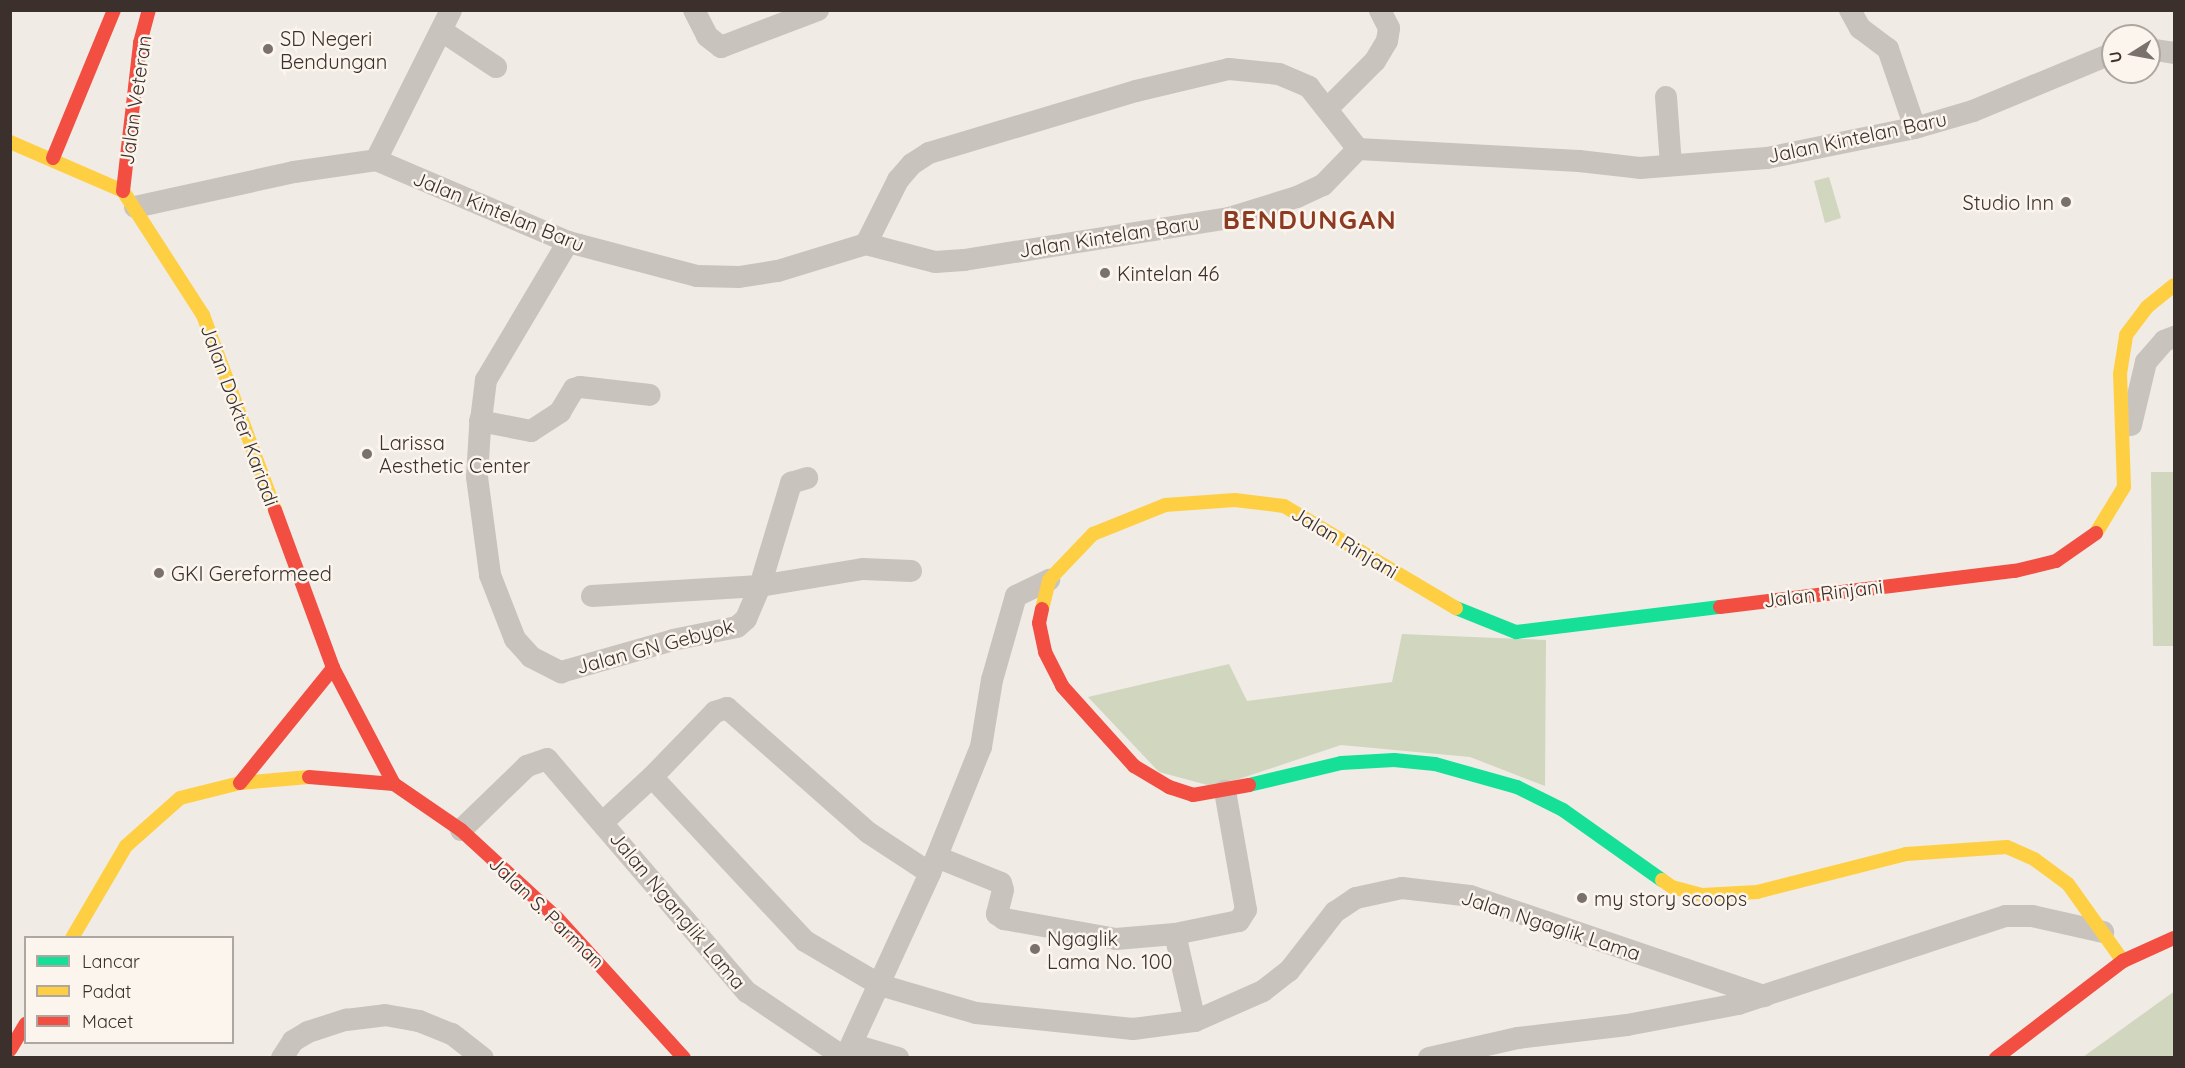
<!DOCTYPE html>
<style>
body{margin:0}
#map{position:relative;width:2185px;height:1068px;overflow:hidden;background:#f0ebe5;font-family:Quicksand,sans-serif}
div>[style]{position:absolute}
.green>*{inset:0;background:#d1d6bf}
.street>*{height:22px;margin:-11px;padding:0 11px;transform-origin:11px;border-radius:11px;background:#c9c3be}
.fast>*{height:14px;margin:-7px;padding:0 7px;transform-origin:7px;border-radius:7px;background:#16e098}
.slow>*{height:14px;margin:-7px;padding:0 7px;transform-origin:7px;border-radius:7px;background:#ffcf43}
.jam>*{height:14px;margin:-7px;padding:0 7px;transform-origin:7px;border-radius:7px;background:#f24e42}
.dots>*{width:16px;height:16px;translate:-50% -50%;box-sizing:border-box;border:3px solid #fbf5ee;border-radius:50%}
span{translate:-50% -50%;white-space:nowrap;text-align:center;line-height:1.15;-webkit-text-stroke:5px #fbf5ee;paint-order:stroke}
.poi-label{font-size:20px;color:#3b302b}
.left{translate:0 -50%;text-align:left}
.right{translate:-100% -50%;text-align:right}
.street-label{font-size:20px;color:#3b302b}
.district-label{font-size:26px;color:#8c3b22;font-weight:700;letter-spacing:1.5px}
.frame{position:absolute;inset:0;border:12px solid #3b302b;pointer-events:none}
.legend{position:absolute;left:24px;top:936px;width:210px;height:108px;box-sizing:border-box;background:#fbf5ee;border:2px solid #aea6a0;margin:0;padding:8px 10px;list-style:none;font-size:18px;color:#3b302b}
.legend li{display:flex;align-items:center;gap:12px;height:30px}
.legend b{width:30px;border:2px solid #aea6a0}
.north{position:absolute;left:2101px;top:24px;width:60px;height:60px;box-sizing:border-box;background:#fbf5ee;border:2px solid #aea6a0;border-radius:50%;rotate:259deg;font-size:16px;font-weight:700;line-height:24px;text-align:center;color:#3b302b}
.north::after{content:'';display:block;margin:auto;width:21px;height:27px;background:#7a716c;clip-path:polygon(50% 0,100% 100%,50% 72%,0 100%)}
</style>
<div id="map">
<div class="green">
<i style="clip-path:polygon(1829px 177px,1841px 218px,1825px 223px,1814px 181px)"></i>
<i style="clip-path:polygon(2151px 472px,2174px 472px,2174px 646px,2153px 646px)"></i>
<i style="clip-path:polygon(1402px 634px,1546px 640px,1545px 786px,1470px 757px,1341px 745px,1215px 787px,1159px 772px,1088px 697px,1229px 664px,1247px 701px,1392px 682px)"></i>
<i style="clip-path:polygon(2174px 992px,2174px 1057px,2083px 1057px,2172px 993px)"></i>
</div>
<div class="street">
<i style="left:694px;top:10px;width:29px;rotate:63deg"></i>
<i style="left:707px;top:36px;width:18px;rotate:38deg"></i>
<i style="left:721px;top:47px;width:104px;rotate:-20.9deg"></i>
<i style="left:1850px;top:10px;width:21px;rotate:61deg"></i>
<i style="left:1860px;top:28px;width:35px;rotate:37deg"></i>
<i style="left:1888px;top:49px;width:83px;rotate:71.1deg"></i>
<i style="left:442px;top:31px;width:65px;rotate:33.7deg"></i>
<i style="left:2149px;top:49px;width:25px;rotate:9deg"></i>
<i style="left:1666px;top:97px;width:68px;rotate:85.8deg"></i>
<i style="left:1328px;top:108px;width:66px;rotate:-45deg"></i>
<i style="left:1375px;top:61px;width:23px;rotate:-59deg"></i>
<i style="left:1387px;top:41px;width:13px;rotate:-81deg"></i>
<i style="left:1389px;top:28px;width:20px;rotate:-117deg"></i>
<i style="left:376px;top:160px;width:168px;rotate:-63.4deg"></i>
<i style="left:135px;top:207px;width:163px;rotate:-12.4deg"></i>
<i style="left:294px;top:172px;width:83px;rotate:-8.3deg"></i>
<i style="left:376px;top:160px;width:209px;rotate:23.1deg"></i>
<i style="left:568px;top:242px;width:133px;rotate:14.8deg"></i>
<i style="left:697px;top:276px;width:42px;rotate:1.4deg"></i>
<i style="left:739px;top:277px;width:39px;rotate:-9deg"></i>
<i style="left:778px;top:271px;width:92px;rotate:-17.1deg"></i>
<i style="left:866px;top:244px;width:71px;rotate:14.6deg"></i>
<i style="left:935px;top:262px;width:29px;rotate:-4deg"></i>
<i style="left:964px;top:260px;width:268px;rotate:-9deg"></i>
<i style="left:1229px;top:218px;width:71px;rotate:-17.2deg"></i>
<i style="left:1297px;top:197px;width:29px;rotate:-25deg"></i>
<i style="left:1323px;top:185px;width:50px;rotate:-45.8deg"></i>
<i style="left:1358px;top:149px;width:221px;rotate:3.1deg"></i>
<i style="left:1579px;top:161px;width:61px;rotate:6.5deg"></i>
<i style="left:1640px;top:168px;width:127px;rotate:-4.5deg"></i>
<i style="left:1767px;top:158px;width:151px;rotate:-11.5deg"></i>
<i style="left:1915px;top:128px;width:60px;rotate:-16.3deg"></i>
<i style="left:1973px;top:111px;width:152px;rotate:-22.5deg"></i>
<i style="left:568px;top:242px;width:161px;rotate:120.7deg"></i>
<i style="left:486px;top:380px;width:48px;rotate:97.1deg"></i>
<i style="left:480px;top:428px;width:49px;rotate:93.5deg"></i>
<i style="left:477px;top:477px;width:99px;rotate:82.4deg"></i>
<i style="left:490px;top:575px;width:69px;rotate:68.7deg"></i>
<i style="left:515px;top:639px;width:24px;rotate:48deg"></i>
<i style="left:531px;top:657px;width:34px;rotate:27deg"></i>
<i style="left:561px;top:672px;width:116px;rotate:-15.9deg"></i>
<i style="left:673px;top:640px;width:65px;rotate:-11.5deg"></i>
<i style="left:737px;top:627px;width:12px;rotate:-42deg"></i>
<i style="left:746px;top:619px;width:36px;rotate:-67deg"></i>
<i style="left:760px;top:586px;width:108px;rotate:-73.2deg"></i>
<i style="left:791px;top:483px;width:17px;rotate:-17deg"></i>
<i style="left:866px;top:244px;width:72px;rotate:-63.4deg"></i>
<i style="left:898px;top:180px;width:21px;rotate:-49deg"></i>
<i style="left:912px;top:164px;width:20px;rotate:-33deg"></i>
<i style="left:929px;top:153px;width:216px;rotate:-16.7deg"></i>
<i style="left:1136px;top:91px;width:96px;rotate:-13.3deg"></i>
<i style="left:1229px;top:69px;width:50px;rotate:5.7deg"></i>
<i style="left:1279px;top:74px;width:33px;rotate:23deg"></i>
<i style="left:1309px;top:87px;width:79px;rotate:51.7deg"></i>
<i style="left:480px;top:421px;width:52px;rotate:11.1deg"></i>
<i style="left:531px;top:431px;width:35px;rotate:-33deg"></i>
<i style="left:560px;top:412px;width:27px;rotate:-59deg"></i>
<i style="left:574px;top:389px;width:6px;rotate:-18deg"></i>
<i style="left:580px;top:387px;width:70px;rotate:6.5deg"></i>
<i style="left:2131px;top:425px;width:65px;rotate:-76.6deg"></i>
<i style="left:2146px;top:362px;width:28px;rotate:-49deg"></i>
<i style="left:2164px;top:341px;width:11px;rotate:-22deg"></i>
<i style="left:592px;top:596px;width:168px;rotate:-3.4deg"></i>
<i style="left:760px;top:586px;width:104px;rotate:-9.4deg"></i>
<i style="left:863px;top:569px;width:48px;rotate:2.4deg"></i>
<i style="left:652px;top:777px;width:91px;rotate:-45.9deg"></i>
<i style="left:715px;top:712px;width:13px;rotate:-18deg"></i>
<i style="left:727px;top:708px;width:189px;rotate:41.4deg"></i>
<i style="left:869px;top:833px;width:73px;rotate:33.3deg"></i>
<i style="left:603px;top:822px;width:67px;rotate:-42.6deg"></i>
<i style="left:652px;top:777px;width:224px;rotate:47deg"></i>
<i style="left:805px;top:941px;width:87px;rotate:30.4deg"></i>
<i style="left:880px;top:985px;width:100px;rotate:16.3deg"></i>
<i style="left:976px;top:1013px;width:158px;rotate:5.8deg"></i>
<i style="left:1133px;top:1029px;width:63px;rotate:-7.4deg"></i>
<i style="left:1195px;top:1021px;width:74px;rotate:-23.8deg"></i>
<i style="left:1263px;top:991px;width:33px;rotate:-38deg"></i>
<i style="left:1289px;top:971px;width:75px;rotate:-52.1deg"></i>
<i style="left:1335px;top:912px;width:25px;rotate:-34deg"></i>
<i style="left:1356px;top:898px;width:47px;rotate:-12.3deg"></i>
<i style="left:1402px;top:888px;width:68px;rotate:6.7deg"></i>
<i style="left:1470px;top:896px;width:311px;rotate:18.8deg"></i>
<i style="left:461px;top:830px;width:92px;rotate:-44.1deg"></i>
<i style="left:527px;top:766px;width:21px;rotate:-19deg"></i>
<i style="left:547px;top:759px;width:307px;rotate:49.4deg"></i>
<i style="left:747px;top:992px;width:118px;rotate:34deg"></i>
<i style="left:937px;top:857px;width:69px;rotate:22.1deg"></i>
<i style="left:1001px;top:883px;width:7px;rotate:74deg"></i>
<i style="left:1003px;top:890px;width:25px;rotate:104deg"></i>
<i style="left:997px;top:914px;width:9px;rotate:36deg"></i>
<i style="left:1004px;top:919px;width:114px;rotate:10.1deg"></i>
<i style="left:1116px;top:939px;width:59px;rotate:-4.8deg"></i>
<i style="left:1175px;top:934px;width:65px;rotate:-11.5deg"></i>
<i style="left:1239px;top:921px;width:13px;rotate:-58deg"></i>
<i style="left:1246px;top:910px;width:121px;rotate:-100deg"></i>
<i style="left:1175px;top:934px;width:89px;rotate:77.1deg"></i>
<i style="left:854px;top:1045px;width:46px;rotate:16.5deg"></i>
<i style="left:282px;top:1058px;width:20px;rotate:-57deg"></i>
<i style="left:293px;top:1041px;width:17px;rotate:-31deg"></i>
<i style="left:308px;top:1032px;width:40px;rotate:-18deg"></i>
<i style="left:346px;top:1020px;width:39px;rotate:-7deg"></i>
<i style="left:385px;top:1015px;width:35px;rotate:10deg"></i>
<i style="left:419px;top:1021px;width:35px;rotate:22deg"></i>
<i style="left:452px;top:1034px;width:39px;rotate:38deg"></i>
<i style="left:845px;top:1058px;width:204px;rotate:-65.3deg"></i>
<i style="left:930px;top:873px;width:136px;rotate:-68deg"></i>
<i style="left:981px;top:747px;width:68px;rotate:-80.7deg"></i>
<i style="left:992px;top:680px;width:87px;rotate:-74.1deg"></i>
<i style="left:1016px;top:596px;width:37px;rotate:-26deg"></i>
<i style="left:1429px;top:1058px;width:91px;rotate:-12.7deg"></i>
<i style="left:1518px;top:1038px;width:110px;rotate:-6.8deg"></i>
<i style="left:1627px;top:1025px;width:113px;rotate:-10.7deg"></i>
<i style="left:1738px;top:1004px;width:282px;rotate:-18.2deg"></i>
<i style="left:2006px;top:916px;width:26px"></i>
<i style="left:2032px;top:916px;width:73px;rotate:12.7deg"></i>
</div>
<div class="fast">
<i style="left:1456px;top:608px;width:65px;rotate:21.8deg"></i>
<i style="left:1516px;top:632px;width:206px;rotate:-7deg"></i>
<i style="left:1249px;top:785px;width:95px;rotate:-13.4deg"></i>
<i style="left:1341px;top:763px;width:53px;rotate:-3.2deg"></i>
<i style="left:1394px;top:760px;width:41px;rotate:5.6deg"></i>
<i style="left:1435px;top:764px;width:85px;rotate:15.7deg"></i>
<i style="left:1517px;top:787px;width:51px;rotate:26.6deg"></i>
<i style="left:1563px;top:810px;width:121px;rotate:35.3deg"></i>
</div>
<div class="slow">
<i style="left:10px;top:142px;width:123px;rotate:23.4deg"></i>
<i style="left:123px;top:191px;width:148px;rotate:57.2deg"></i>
<i style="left:203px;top:315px;width:208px;rotate:69.7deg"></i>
<i style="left:2096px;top:533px;width:54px;rotate:-58.7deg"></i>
<i style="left:2124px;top:487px;width:113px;rotate:-92deg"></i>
<i style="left:2120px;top:374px;width:39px;rotate:-81deg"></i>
<i style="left:2126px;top:335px;width:35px;rotate:-53deg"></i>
<i style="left:2147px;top:307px;width:35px;rotate:-39deg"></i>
<i style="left:1042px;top:609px;width:30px;rotate:-76deg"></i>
<i style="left:1049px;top:580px;width:64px;rotate:-46.3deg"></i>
<i style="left:1093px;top:534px;width:78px;rotate:-21.9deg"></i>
<i style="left:1165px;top:505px;width:70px;rotate:-4.1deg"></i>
<i style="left:1235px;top:500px;width:49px;rotate:7deg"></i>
<i style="left:1284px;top:506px;width:200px;rotate:30.7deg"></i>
<i style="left:1662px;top:880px;width:12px;rotate:35deg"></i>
<i style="left:1672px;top:887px;width:31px;rotate:15deg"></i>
<i style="left:1702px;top:895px;width:55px;rotate:-3.1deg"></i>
<i style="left:1757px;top:892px;width:154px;rotate:-14.3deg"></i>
<i style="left:1906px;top:854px;width:101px;rotate:-4deg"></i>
<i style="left:2007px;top:847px;width:30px;rotate:24deg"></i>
<i style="left:2034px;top:859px;width:42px;rotate:36.3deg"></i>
<i style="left:2068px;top:884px;width:95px;rotate:54.5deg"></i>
<i style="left:72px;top:938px;width:107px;rotate:-59.6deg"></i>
<i style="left:126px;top:846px;width:72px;rotate:-41.6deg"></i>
<i style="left:180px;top:798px;width:62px;rotate:-14deg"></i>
<i style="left:240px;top:783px;width:69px;rotate:-5deg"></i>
</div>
<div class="jam">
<i style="left:53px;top:158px;width:160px;rotate:-67.6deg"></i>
<i style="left:123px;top:191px;width:149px;rotate:-83.4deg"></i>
<i style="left:140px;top:43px;width:34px;rotate:-75deg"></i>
<i style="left:275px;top:510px;width:168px;rotate:69.8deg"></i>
<i style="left:333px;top:668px;width:131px;rotate:62.3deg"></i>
<i style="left:1720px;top:607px;width:297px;rotate:-7deg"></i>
<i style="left:2015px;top:571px;width:42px;rotate:-13.7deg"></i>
<i style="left:2056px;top:561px;width:49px;rotate:-35deg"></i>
<i style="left:1042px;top:609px;width:14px;rotate:102deg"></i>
<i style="left:1039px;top:623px;width:30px;rotate:78deg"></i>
<i style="left:1045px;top:652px;width:38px;rotate:63deg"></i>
<i style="left:1062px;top:686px;width:108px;rotate:48deg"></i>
<i style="left:1134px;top:766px;width:41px;rotate:31deg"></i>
<i style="left:1169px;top:787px;width:25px;rotate:18deg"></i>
<i style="left:1193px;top:795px;width:57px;rotate:-10.1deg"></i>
<i style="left:309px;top:777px;width:85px;rotate:4.7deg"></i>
<i style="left:394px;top:784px;width:81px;rotate:34.5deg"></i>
<i style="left:461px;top:830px;width:130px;rotate:42.5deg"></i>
<i style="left:557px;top:918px;width:189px;rotate:47.8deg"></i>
<i style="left:240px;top:783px;width:148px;rotate:-51deg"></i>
<i style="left:10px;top:1050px;width:31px;rotate:-59deg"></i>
<i style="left:1996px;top:1058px;width:160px;rotate:-37.4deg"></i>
<i style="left:2123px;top:961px;width:56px;rotate:-24.3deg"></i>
</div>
<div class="dots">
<i style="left:268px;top:49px;background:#7a716c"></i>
<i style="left:2066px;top:202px;background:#7a716c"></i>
<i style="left:1105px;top:273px;background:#7a716c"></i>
<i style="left:367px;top:454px;background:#7a716c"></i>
<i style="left:159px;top:573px;background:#7a716c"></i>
<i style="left:1582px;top:898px;background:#7a716c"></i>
<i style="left:1035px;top:949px;background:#7a716c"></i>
</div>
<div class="poi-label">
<span class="left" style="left:280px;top:50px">SD Negeri<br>Bendungan</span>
<span class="right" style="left:2054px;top:202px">Studio Inn</span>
<span class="left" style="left:1117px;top:273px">Kintelan 46</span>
<span class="left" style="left:379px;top:454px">Larissa<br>Aesthetic Center</span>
<span class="left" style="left:171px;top:573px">GKI Gereformeed</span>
<span class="left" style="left:1594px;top:898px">my story scoops</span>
<span class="left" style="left:1047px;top:950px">Ngaglik<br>Lama No. 100</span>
</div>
<div class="street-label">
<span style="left:135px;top:100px;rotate:-82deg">Jalan Veteran</span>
<span style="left:1857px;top:137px;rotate:-12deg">Jalan Kintelan Baru</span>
<span style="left:499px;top:211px;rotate:22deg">Jalan Kintelan Baru</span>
<span style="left:1109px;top:236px;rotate:-9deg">Jalan Kintelan Baru</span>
<span style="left:240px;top:415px;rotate:70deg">Jalan Dokter Kariadi</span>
<span style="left:1345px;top:542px;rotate:31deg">Jalan Rinjani</span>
<span style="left:1823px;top:593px;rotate:-7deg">Jalan Rinjani</span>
<span style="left:655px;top:646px;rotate:-15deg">Jalan GN Gebyok</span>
<span style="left:678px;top:910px;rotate:50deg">Jalan Nganglik Lama</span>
<span style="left:547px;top:912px;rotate:44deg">Jalan S. Parman</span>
<span style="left:1551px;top:925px;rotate:18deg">Jalan Ngaglik Lama</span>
</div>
<div class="district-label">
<span style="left:1310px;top:220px">BENDUNGAN</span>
</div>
<div class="frame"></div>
<ul class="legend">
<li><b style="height:8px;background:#16e098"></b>Lancar</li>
<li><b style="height:8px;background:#ffcf43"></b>Padat</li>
<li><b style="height:8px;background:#f24e42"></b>Macet</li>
</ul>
<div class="north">U</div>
</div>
